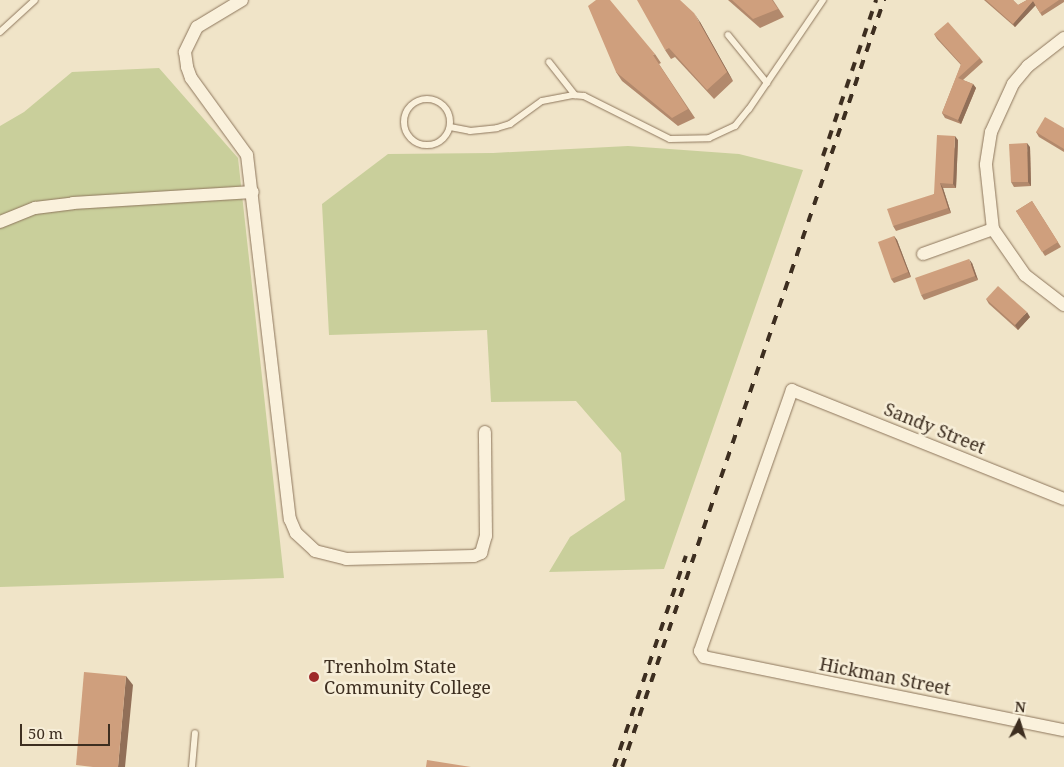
<!DOCTYPE html>
<style>
body{margin:0}
#map{position:relative;width:1064px;height:767px;overflow:hidden;background:#f0e4c8;font-family:"Noto Serif",serif}
div>[style]{position:absolute}
.green>*{inset:0;background:#c9cf9b}
.roads{filter:drop-shadow(0 0 1px #8d765c) drop-shadow(0 0 1px #8d765c)}
.lane>*{height:6px;margin:-3px;padding:0 3px;transform-origin:3px;border-radius:3px;background:#faf1dc}
.lane>.ring{margin:-3px;padding:0;box-sizing:content-box;background:none;border:6px solid #faf1dc;border-radius:50%}
.street>*{height:12px;margin:-6px;padding:0 6px;transform-origin:6px;border-radius:6px;background:#faf1dc}
.rail>*{height:4px;margin-top:-2px;transform-origin:0;background:repeating-linear-gradient(90deg,#3d2e20 0 9px,transparent 0 18px)}
.wall>*{inset:0;background:#b2896c}
.shaded-wall>*{inset:0;background:#916f58}
.building>*{inset:0;background:#cf9f7d}
.dots>*{width:14px;height:14px;translate:-50% -50%;box-sizing:border-box;border:2px solid #f7eed8;border-radius:50%}
span{translate:-50% -50%;white-space:nowrap;text-align:center;line-height:1.15;-webkit-text-stroke:5px #f7eed8;paint-order:stroke}
.street-label{font-size:18px;color:#3d2e20}
.poi-label{font-size:18px;color:#3d2e20}
.left{translate:0 -50%;text-align:left}
.north{position:absolute;left:994px;top:697px;width:50px;height:50px;-webkit-text-stroke:4px #f7eed8;paint-order:stroke;rotate:5deg;font-size:14px;font-weight:700;line-height:20px;text-align:center;color:#3d2e20}
.north::after{content:'';display:block;margin:auto;width:18px;height:22px;background:#3d2e20;clip-path:polygon(50% 0,100% 100%,50% 72%,0 100%)}
.scale{position:absolute;left:20px;top:724px;width:90px;height:22px;box-sizing:border-box;border:2px solid #3d2e20;border-top:0;padding-left:6px;font-size:15px;line-height:18px;white-space:nowrap;color:#3d2e20;-webkit-text-stroke:4px #f7eed8;paint-order:stroke}
</style>
<div id="map">
<div class="green">
<i style="clip-path:polygon(159px 68px,238px 158px,284px 578px,0 587px,0 126px,24px 112px,72px 72px)"></i>
<i style="clip-path:polygon(628px 146px,739px 154px,803px 170px,664px 569px,549px 572px,570px 537px,625px 500px,621px 453px,576px 401px,491px 402px,487px 330px,329px 335px,322px 204px,388px 154px,493px 153px)"></i>
</div>
<div class="roads">
<div class="lane">
<i style="left:0;top:32px;width:47px;rotate:-42.4deg"></i>
<i style="left:728px;top:35px;width:62px;rotate:50.9deg"></i>
<i style="left:549px;top:62px;width:42px;rotate:51.8deg"></i>
<i class="ring" style="left:404px;top:99px;width:40px;height:40px"></i>
<i style="left:450px;top:127px;width:20px;rotate:11deg"></i>
<i style="left:470px;top:131px;width:27px;rotate:-6deg"></i>
<i style="left:497px;top:128px;width:14px;rotate:-17deg"></i>
<i style="left:510px;top:124px;width:39px;rotate:-36deg"></i>
<i style="left:542px;top:101px;width:31px;rotate:-11deg"></i>
<i style="left:572px;top:95px;width:12px;rotate:5deg"></i>
<i style="left:584px;top:96px;width:96px;rotate:26.6deg"></i>
<i style="left:670px;top:139px;width:39px;rotate:-1deg"></i>
<i style="left:709px;top:138px;width:29px;rotate:-25deg"></i>
<i style="left:735px;top:126px;width:22px;rotate:-51deg"></i>
<i style="left:749px;top:109px;width:132px;rotate:-55.8deg"></i>
<i style="left:192px;top:767px;width:34px;rotate:-85deg"></i>
</div>
<div class="street">
<i style="left:242px;top:0;width:52px;rotate:149deg"></i>
<i style="left:197px;top:27px;width:28px;rotate:116deg"></i>
<i style="left:185px;top:52px;width:15px;rotate:82deg"></i>
<i style="left:187px;top:67px;width:12px;rotate:70deg"></i>
<i style="left:191px;top:78px;width:95px;rotate:54deg"></i>
<i style="left:247px;top:155px;width:367px;rotate:83.3deg"></i>
<i style="left:290px;top:519px;width:15px;rotate:67deg"></i>
<i style="left:296px;top:533px;width:26px;rotate:43deg"></i>
<i style="left:315px;top:551px;width:32px;rotate:14deg"></i>
<i style="left:346px;top:559px;width:128px;rotate:-1.3deg"></i>
<i style="left:474px;top:556px;width:8px;rotate:-23deg"></i>
<i style="left:481px;top:553px;width:18px;rotate:-74deg"></i>
<i style="left:486px;top:536px;width:104px;rotate:-90.6deg"></i>
<i style="left:1064px;top:38px;width:46px;rotate:142.1deg"></i>
<i style="left:1028px;top:66px;width:23px;rotate:130deg"></i>
<i style="left:1013px;top:84px;width:53px;rotate:114.6deg"></i>
<i style="left:991px;top:132px;width:33px;rotate:99deg"></i>
<i style="left:986px;top:165px;width:64px;rotate:83.8deg"></i>
<i style="left:993px;top:229px;width:56px;rotate:55.2deg"></i>
<i style="left:1025px;top:275px;width:49px;rotate:37.6deg"></i>
<i style="left:0;top:222px;width:38px;rotate:-22deg"></i>
<i style="left:35px;top:208px;width:38px;rotate:-7deg"></i>
<i style="left:73px;top:203px;width:180px;rotate:-3.5deg"></i>
<i style="left:923px;top:254px;width:74px;rotate:-19.7deg"></i>
<i style="left:1064px;top:499px;width:293px;rotate:-158.2deg"></i>
<i style="left:792px;top:390px;width:277px;rotate:109.4deg"></i>
<i style="left:700px;top:651px;width:7px;rotate:56deg"></i>
<i style="left:704px;top:657px;width:367px;rotate:11.5deg"></i>
</div>
</div>
<div class="rail">
<i style="left:823px;top:156px;width:165px;rotate:-71.2deg"></i>
<i style="left:614px;top:767px;width:223px;rotate:-71.2deg"></i>
<i style="left:622px;top:767px;width:811px;rotate:-71.14deg"></i>
</div>
<div class="wall">
<i style="clip-path:polygon(728px 0,773px 0,784px 17px,760px 28px)"></i>
<i style="clip-path:polygon(984px 0,1013px 0,1018px 5px,1027px 0,1064px 0,1064px 2px,1042px 16px,1035px 5px,1015px 27px)"></i>
<i style="clip-path:polygon(700px 22px,733px 81px,714px 99px,675px 57px,671px 59px,665px 50px)"></i>
<i style="clip-path:polygon(934px 34px,980px 58px,983px 62px,963px 80px,973px 84px,976px 88px,961px 124px,945px 118px,942px 113px,961px 65px,937px 39px)"></i>
<i style="clip-path:polygon(655px 54px,661px 63px,659px 64px,695px 118px,678px 126px,622px 81px,616px 72px)"></i>
<i style="clip-path:polygon(1064px 128px,1064px 152px,1039px 137px,1036px 132px)"></i>
<i style="clip-path:polygon(958px 140px,956px 188px,943px 188px,951px 213px,896px 231px,893px 226px,934px 194px)"></i>
<i style="clip-path:polygon(1030px 147px,1031px 186px,1014px 187px,1011px 182px)"></i>
<i style="clip-path:polygon(1032px 201px,1061px 247px,1045px 256px,1016px 211px)"></i>
<i style="clip-path:polygon(894px 236px,897px 240px,911px 277px,894px 283px,891px 279px)"></i>
<i style="clip-path:polygon(972px 263px,978px 280px,924px 300px,921px 295px)"></i>
<i style="clip-path:polygon(986px 299px,1030px 317px,1018px 330px,989px 304px)"></i>
</div>
<div class="shaded-wall">
<i style="clip-path:polygon(1033px 1px,1036px 5px,1015px 27px,1013px 24px)"></i>
<i style="clip-path:polygon(694px 13px,700px 22px,733px 81px,727px 72px)"></i>
<i style="clip-path:polygon(973px 84px,976px 88px,961px 124px,958px 120px)"></i>
<i style="clip-path:polygon(955px 136px,958px 140px,956px 188px,953px 184px)"></i>
<i style="clip-path:polygon(1027px 143px,1030px 147px,1031px 186px,1028px 182px)"></i>
<i style="clip-path:polygon(940px 183px,943px 188px,951px 213px,948px 208px)"></i>
<i style="clip-path:polygon(894px 236px,897px 240px,911px 277px,908px 272px)"></i>
<i style="clip-path:polygon(969px 259px,972px 263px,978px 280px,975px 276px)"></i>
<i style="clip-path:polygon(1027px 312px,1030px 317px,1018px 330px,1015px 325px)"></i>
<i style="clip-path:polygon(126px 676px,133px 685px,125px 767px,118px 767px)"></i>
</div>
<div class="building">
<i style="clip-path:polygon(596px 0,610px 0,655px 54px,653px 55px,688px 109px,672px 118px,616px 72px,588px 6px)"></i>
<i style="clip-path:polygon(637px 0,680px 0,694px 13px,727px 72px,707px 90px,669px 48px,665px 50px)"></i>
<i style="clip-path:polygon(732px 0,772px 0,778px 9px,753px 19px)"></i>
<i style="clip-path:polygon(986px 0,1013px 0,1018px 5px,1027px 0,1059px 0,1040px 13px,1033px 1px,1013px 24px)"></i>
<i style="clip-path:polygon(948px 22px,980px 58px,958px 78px,973px 84px,958px 120px,942px 113px,961px 64px,934px 34px)"></i>
<i style="clip-path:polygon(1045px 117px,1064px 128px,1064px 149px,1036px 132px)"></i>
<i style="clip-path:polygon(937px 135px,955px 136px,953px 184px,940px 183px,948px 208px,893px 226px,887px 209px,934px 194px)"></i>
<i style="clip-path:polygon(1027px 143px,1028px 182px,1011px 182px,1009px 144px)"></i>
<i style="clip-path:polygon(1032px 201px,1058px 242px,1042px 252px,1016px 211px)"></i>
<i style="clip-path:polygon(894px 236px,908px 272px,891px 279px,878px 242px)"></i>
<i style="clip-path:polygon(969px 259px,975px 276px,921px 295px,915px 278px)"></i>
<i style="clip-path:polygon(998px 286px,1027px 312px,1015px 325px,986px 299px)"></i>
<i style="clip-path:polygon(84px 672px,126px 676px,118px 767px,93px 767px,76px 765px)"></i>
<i style="clip-path:polygon(427px 760px,471px 767px,426px 767px)"></i>
</div>
<div class="dots">
<i style="left:314px;top:677px;background:#9e2a2b"></i>
</div>
<div class="street-label">
<span style="left:935px;top:428px;rotate:22deg">Sandy Street</span>
<span style="left:885px;top:676px;rotate:11deg">Hickman Street</span>
</div>
<div class="poi-label">
<span class="left" style="left:324px;top:677px">Trenholm State<br>Community College</span>
</div>
<div class="north">N</div>
<div class="scale">50 m</div>
</div>
